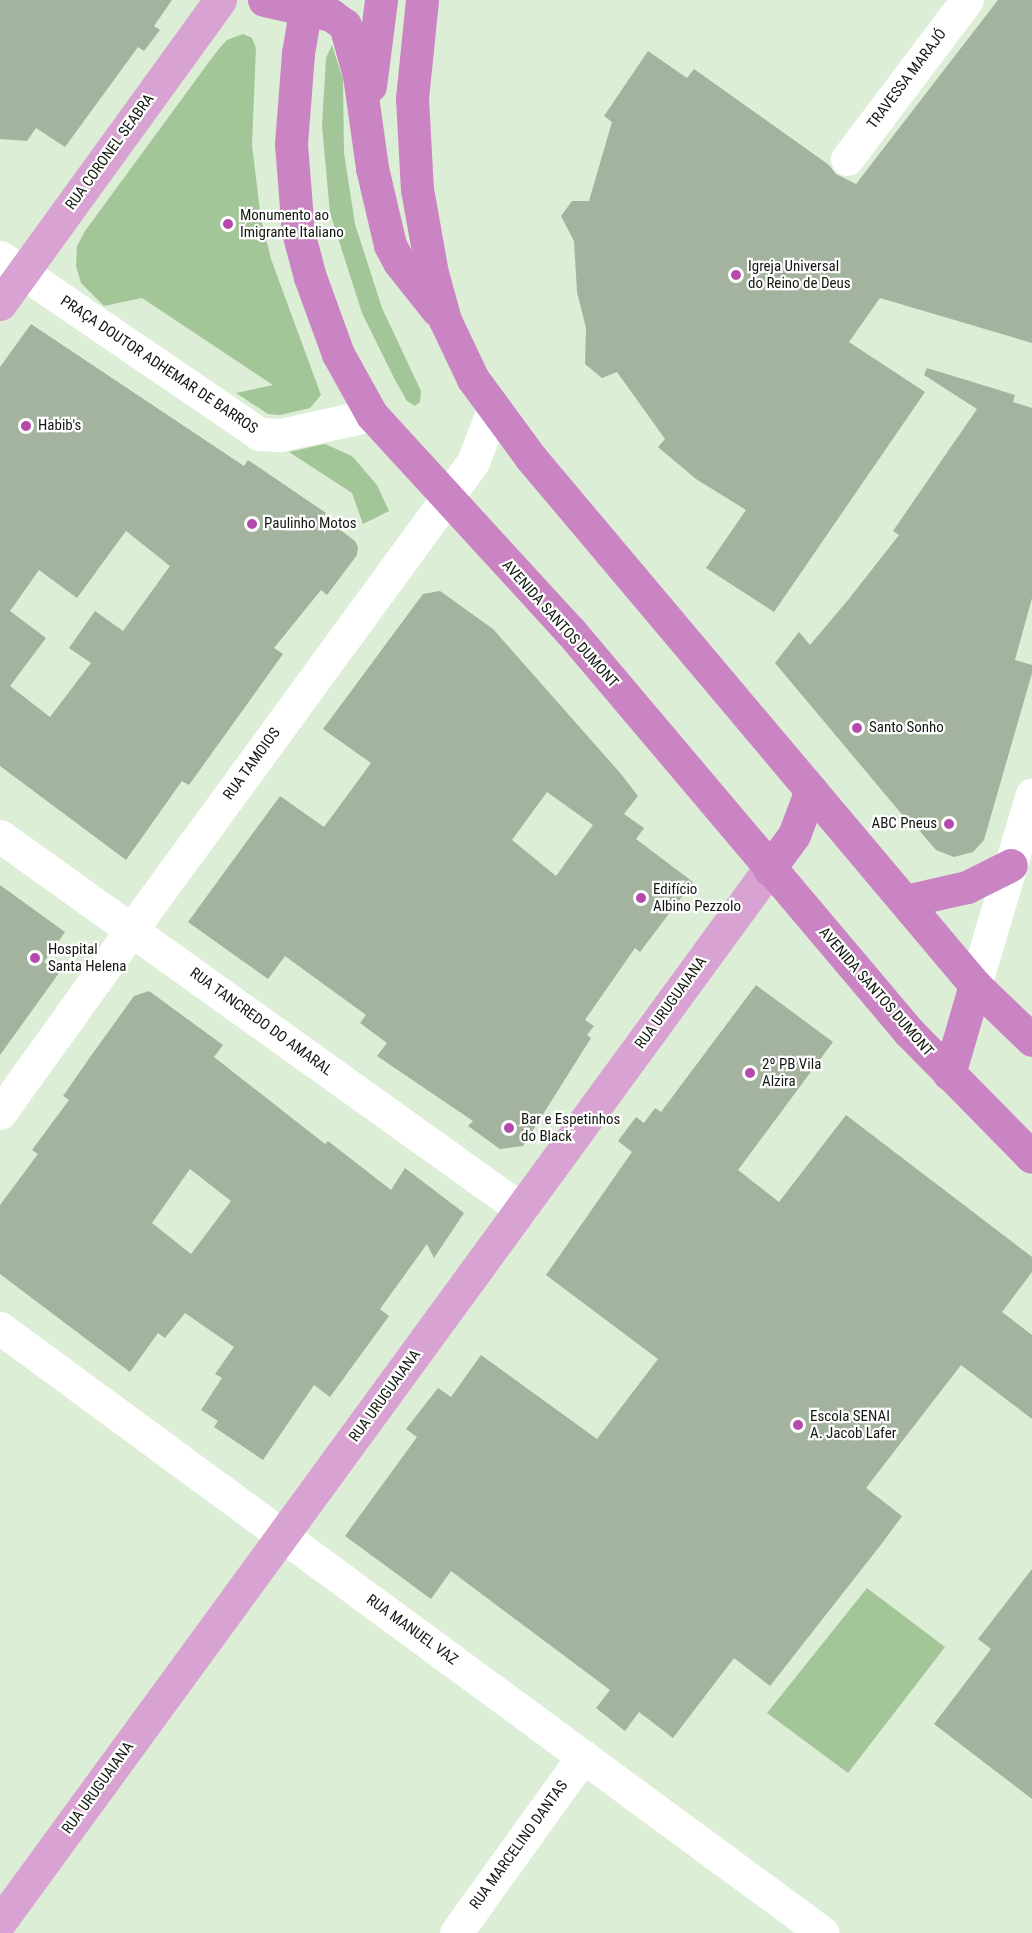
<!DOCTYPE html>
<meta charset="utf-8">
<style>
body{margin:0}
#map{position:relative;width:1032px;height:1933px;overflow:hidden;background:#ddeed7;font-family:"Roboto Condensed",sans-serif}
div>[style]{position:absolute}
.green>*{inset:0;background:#a3c698}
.building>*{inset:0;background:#a3b39e}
.minor>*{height:33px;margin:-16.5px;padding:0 16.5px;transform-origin:16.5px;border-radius:16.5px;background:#fff}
.tertiary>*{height:33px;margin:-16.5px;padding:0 16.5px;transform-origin:16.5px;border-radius:16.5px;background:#fff}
.primary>*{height:33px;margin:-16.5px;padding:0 16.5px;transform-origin:16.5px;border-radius:16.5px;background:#d8a3d2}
.trunk>*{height:33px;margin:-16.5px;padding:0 16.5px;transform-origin:16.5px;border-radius:16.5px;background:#cb84c3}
.dots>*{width:16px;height:16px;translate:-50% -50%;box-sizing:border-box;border:3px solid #fff;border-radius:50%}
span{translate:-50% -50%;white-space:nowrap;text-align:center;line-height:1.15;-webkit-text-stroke:4.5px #fff;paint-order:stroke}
.street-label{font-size:15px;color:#121810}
.poi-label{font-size:15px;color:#121810}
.left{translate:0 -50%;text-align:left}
.right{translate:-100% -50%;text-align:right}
</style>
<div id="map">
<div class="green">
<i style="clip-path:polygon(243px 34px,252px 38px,256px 48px,252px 145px,261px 219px,271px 259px,321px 395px,310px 408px,280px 415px,268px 414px,236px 393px,273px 385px,142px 298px,104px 306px,81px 283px,76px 266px,77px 246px,85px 231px,217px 51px,227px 40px)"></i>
<i style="clip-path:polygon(332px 45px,343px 79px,344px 153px,355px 224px,382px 308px,421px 391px,420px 402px,415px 406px,407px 401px,394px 378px,362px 313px,330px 213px,322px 126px,326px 58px)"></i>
<i style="clip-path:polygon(325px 444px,352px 456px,377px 485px,389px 511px,363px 524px,352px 493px,289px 452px)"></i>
<i style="clip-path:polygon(867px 1588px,945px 1647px,848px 1773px,767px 1713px)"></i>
</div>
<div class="building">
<i style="clip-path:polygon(0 0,172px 0,154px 26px,160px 30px,144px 51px,138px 47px,65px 147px,36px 128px,27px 141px,0 139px)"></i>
<i style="clip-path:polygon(998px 0,1032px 0,1032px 343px,880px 298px,849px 342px,925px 392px,774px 612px,706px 568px,746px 510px,696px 479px,658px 447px,665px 439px,617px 372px,602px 378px,585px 364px,586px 328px,577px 292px,574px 241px,561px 216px,572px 201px,589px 201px,612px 122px,604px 116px,648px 51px,687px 78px,694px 69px,829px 165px,836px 174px,856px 184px)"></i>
<i style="clip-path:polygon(evenodd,31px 324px,244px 466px,248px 460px,326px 513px,323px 517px,355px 541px,358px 547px,357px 555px,327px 595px,321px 590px,274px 648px,283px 654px,189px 785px,182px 781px,126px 860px,0 766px,0 367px,31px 324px,126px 531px,170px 566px,123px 631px,95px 611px,69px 648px,91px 663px,50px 717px,10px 686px,46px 638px,10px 611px,39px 570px,77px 598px,126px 531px)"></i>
<i style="clip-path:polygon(927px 368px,1015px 395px,1013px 402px,1032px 408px,1032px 598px,1015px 660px,1032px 665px,1032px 673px,984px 840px,973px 852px,954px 857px,936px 850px,912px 822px,910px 824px,775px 663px,799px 632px,810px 645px,848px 600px,899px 535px,893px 531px,977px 409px,924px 375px)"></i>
<i style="clip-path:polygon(evenodd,440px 591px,493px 629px,621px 774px,638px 796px,624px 814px,644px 828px,636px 839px,693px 882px,640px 952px,635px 948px,585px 1020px,594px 1026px,587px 1035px,591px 1038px,523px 1146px,500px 1149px,468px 1126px,473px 1121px,377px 1056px,387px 1043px,360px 1023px,366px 1015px,285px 956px,268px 979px,188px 922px,280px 796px,324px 827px,371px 763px,323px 729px,423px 594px,440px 591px,547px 792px,593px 825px,556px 876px,512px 840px,547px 792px)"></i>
<i style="clip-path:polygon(0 885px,65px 932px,44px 962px,59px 973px,0 1055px)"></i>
<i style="clip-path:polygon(756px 985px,833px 1042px,738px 1170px,779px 1202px,846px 1115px,1032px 1257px,1032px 1272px,1002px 1312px,1032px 1335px,1032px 1419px,961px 1365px,866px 1488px,902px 1516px,883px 1542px,770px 1686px,734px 1658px,673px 1738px,639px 1712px,625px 1731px,596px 1708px,610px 1690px,451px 1571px,431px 1599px,345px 1536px,417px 1437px,406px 1429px,438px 1388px,451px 1397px,481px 1355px,597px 1439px,658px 1359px,546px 1275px,632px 1152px,618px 1141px,636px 1117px,644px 1123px,655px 1108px,661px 1112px)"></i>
<i style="clip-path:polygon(evenodd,149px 991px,223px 1045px,214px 1057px,325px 1144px,328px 1141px,391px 1190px,405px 1168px,464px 1213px,434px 1258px,427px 1244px,380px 1309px,389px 1316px,330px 1397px,314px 1385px,263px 1460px,214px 1427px,218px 1421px,201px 1410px,222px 1378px,215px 1374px,234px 1347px,185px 1313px,165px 1338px,158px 1333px,130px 1372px,0 1274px,0 1205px,38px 1154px,32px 1150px,69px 1100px,63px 1096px,88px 1060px,134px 996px,149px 991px,190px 1169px,231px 1201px,191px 1254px,152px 1223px,190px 1169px)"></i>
<i style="clip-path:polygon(1032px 1569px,1032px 1799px,934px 1724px,991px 1649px,978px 1639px)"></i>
</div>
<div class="minor">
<i style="left:847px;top:159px;width:199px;rotate:-53deg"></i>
<i style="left:0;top:257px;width:314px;rotate:34.3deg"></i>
<i style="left:259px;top:434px;width:21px;rotate:3deg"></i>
<i style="left:280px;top:435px;width:94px;rotate:-12.3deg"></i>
<i style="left:0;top:1113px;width:226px;rotate:-54.3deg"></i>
<i style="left:0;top:1328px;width:1021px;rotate:36.32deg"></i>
<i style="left:456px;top:1933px;width:218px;rotate:-54.3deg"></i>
</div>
<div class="tertiary">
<i style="left:0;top:836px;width:641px;rotate:35.6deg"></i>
<i style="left:132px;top:929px;width:578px;rotate:-53.86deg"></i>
<i style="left:473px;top:462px;width:56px;rotate:-69deg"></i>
<i style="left:975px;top:985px;width:199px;rotate:-73.4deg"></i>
</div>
<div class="primary">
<i style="left:0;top:304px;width:375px;rotate:-54.1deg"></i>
<i style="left:0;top:1922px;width:1304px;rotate:-53.86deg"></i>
</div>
<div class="trunk">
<i style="left:264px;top:0;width:69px;rotate:12.6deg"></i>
<i style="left:331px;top:15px;width:17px;rotate:36deg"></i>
<i style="left:345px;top:25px;width:52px;rotate:74.4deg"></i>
<i style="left:359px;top:75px;width:94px;rotate:82deg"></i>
<i style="left:372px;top:168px;width:79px;rotate:76.8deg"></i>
<i style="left:390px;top:245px;width:19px;rotate:62deg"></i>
<i style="left:399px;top:262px;width:61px;rotate:51.6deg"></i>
<i style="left:307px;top:0;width:54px;rotate:99.6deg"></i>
<i style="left:298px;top:53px;width:91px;rotate:94.4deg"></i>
<i style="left:291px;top:144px;width:88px;rotate:85.5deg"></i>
<i style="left:298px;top:232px;width:47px;rotate:75.1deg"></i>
<i style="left:310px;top:277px;width:82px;rotate:70deg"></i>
<i style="left:338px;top:354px;width:70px;rotate:60.9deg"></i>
<i style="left:372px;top:415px;width:294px;rotate:47.5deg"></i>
<i style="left:571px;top:632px;width:524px;rotate:49.8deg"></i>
<i style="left:909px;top:1032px;width:175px;rotate:45.5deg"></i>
<i style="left:422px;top:0;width:99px;rotate:95.8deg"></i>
<i style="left:412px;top:98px;width:91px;rotate:86.9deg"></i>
<i style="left:417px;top:189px;width:85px;rotate:79.9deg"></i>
<i style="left:432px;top:273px;width:49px;rotate:74.5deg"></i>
<i style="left:445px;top:320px;width:65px;rotate:64.6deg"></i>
<i style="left:473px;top:379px;width:98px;rotate:53.7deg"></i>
<i style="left:531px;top:458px;width:689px;rotate:49.89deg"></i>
<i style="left:975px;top:985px;width:79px;rotate:44deg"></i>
<i style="left:370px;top:86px;width:87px;rotate:-82.7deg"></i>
<i style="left:769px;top:869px;width:42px;rotate:-53.7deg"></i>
<i style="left:794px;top:835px;width:48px;rotate:-69.3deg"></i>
<i style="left:905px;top:901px;width:64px;rotate:-12.7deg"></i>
<i style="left:967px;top:887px;width:49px;rotate:-26.6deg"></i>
<i style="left:949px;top:1074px;width:93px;rotate:-73.7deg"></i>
</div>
<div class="dots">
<i style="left:228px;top:224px;background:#b44aab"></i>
<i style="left:736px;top:275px;background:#b44aab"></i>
<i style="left:26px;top:426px;background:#b44aab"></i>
<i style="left:252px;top:524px;background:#b44aab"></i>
<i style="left:857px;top:728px;background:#b44aab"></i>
<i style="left:949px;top:824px;background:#b44aab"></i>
<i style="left:641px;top:898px;background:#b44aab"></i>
<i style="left:35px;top:958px;background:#b44aab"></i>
<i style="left:750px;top:1073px;background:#b44aab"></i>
<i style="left:509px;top:1128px;background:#b44aab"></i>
<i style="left:798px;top:1425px;background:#b44aab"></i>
</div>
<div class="street-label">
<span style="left:907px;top:79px;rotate:-53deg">TRAVESSA MARAJÓ</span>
<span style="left:110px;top:152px;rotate:-54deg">RUA CORONEL SEABRA</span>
<span style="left:159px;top:365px;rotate:34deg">PRAÇA DOUTOR ADHEMAR DE BARROS</span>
<span style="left:560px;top:624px;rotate:48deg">AVENIDA SANTOS DUMONT</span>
<span style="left:252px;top:764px;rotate:-54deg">RUA TAMOIOS</span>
<span style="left:876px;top:992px;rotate:49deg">AVENIDA SANTOS DUMONT</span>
<span style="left:671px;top:1003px;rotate:-54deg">RUA URUGUAIANA</span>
<span style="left:261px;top:1022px;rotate:36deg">RUA TANCREDO DO AMARAL</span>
<span style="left:385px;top:1396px;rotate:-54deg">RUA URUGUAIANA</span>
<span style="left:412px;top:1630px;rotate:36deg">RUA MANUEL VAZ</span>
<span style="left:98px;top:1788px;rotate:-54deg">RUA URUGUAIANA</span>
<span style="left:519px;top:1845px;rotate:-54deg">RUA MARCELINO DANTAS</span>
</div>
<div class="poi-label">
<span class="left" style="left:240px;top:224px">Monumento ao<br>Imigrante Italiano</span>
<span class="left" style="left:748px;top:275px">Igreja Universal<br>do Reino de Deus</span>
<span class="left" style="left:38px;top:426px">Habib's</span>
<span class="left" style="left:264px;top:524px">Paulinho Motos</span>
<span class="left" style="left:869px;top:728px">Santo Sonho</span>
<span class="right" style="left:937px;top:824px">ABC Pneus</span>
<span class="left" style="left:653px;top:898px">Edifício<br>Albino Pezzolo</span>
<span class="left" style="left:48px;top:958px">Hospital<br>Santa Helena</span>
<span class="left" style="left:762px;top:1073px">2º PB Vila<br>Alzira</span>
<span class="left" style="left:521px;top:1128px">Bar e Espetinhos<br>do Black</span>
<span class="left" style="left:810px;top:1425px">Escola SENAI<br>A. Jacob Lafer</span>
</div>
</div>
